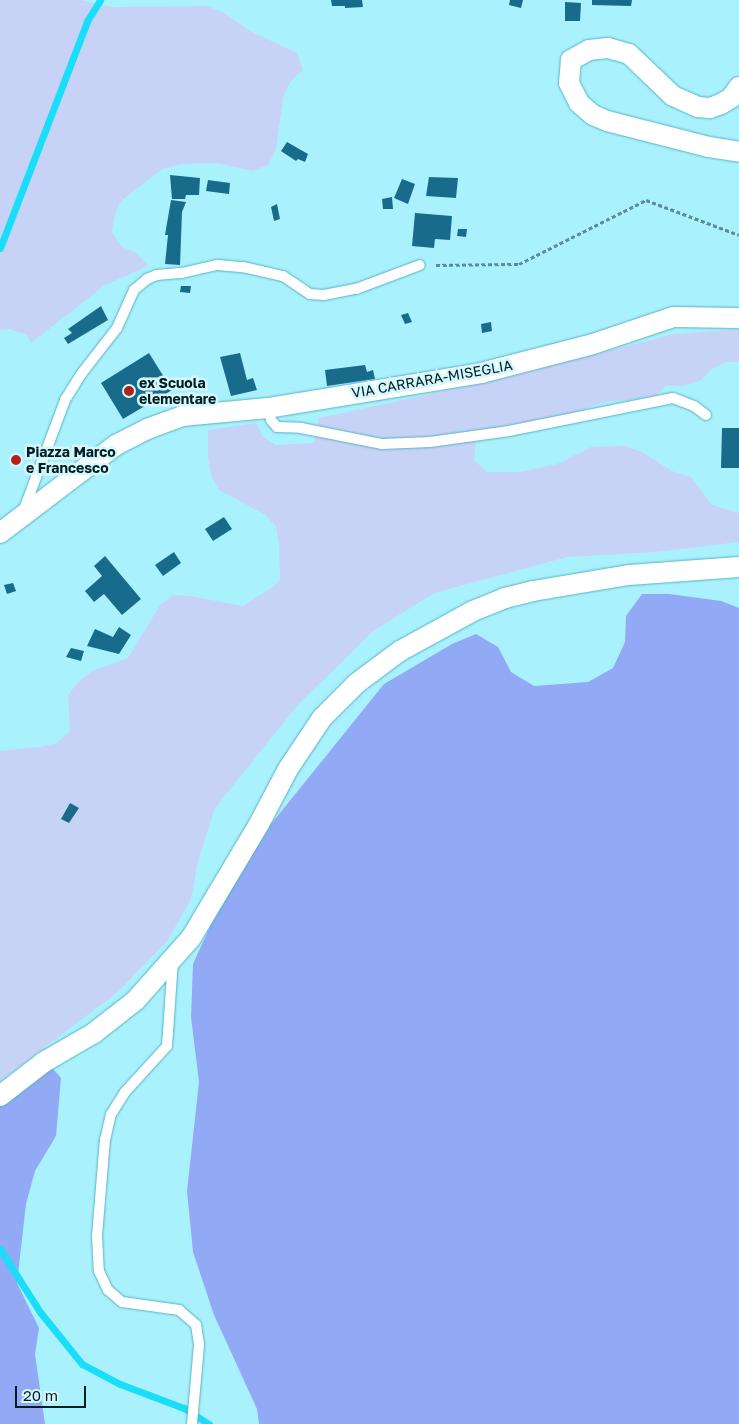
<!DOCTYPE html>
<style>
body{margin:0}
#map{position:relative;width:739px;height:1424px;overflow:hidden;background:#aaf1fe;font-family:"Golos Text",sans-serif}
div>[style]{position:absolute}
.green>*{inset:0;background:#c7d3f6}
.forest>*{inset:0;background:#92aaf5}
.stream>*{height:7px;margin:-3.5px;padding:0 3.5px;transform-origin:3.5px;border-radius:3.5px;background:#1adef8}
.building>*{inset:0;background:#196b8c}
.path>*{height:3px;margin-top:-1.5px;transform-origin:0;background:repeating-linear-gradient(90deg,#5a8d96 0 4px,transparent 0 6.5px)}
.roads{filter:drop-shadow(0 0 1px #56b3c3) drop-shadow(0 0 1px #56b3c3)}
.service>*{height:10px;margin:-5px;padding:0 5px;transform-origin:5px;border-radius:5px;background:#fff}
.minor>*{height:20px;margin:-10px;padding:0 10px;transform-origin:10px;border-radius:10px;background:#fff}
.dots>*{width:14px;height:14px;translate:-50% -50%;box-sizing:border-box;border:2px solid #d5f7fe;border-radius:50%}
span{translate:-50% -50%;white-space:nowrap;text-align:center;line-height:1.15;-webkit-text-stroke:5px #d5f7fe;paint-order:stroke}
.street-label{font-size:14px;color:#011e22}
.poi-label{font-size:14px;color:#011e22;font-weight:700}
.left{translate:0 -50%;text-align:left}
.scale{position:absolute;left:15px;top:1386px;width:71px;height:22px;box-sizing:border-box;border:2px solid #011e22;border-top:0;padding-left:6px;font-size:15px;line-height:18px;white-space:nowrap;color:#011e22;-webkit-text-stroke:4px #d5f7fe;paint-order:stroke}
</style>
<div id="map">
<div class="green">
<i style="clip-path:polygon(0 0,80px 0,112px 7px,207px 6px,222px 12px,250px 31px,297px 53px,303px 70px,290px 82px,283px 98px,276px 149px,268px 165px,252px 171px,217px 163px,181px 164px,163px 169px,149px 179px,121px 201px,114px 217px,112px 233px,122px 247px,137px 253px,148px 266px,105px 285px,31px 343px,27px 335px,10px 329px,0 330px)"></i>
<i style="clip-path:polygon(729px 330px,739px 330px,739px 362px,727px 362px,712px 369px,700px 381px,683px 386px,666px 385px,655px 397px,604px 402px,587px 408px,573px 417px,504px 425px,489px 432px,476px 442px,474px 460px,487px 472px,521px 472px,557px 464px,591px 447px,625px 446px,642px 452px,672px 471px,691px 477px,712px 505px,739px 513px,739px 542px,656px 552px,567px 557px,434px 593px,372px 632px,296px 707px,215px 808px,198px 861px,191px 899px,168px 940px,118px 992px,0 1081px,0 751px,40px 747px,57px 743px,70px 731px,68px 695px,79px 681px,92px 671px,128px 658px,160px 605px,173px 595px,190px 596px,243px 606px,273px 587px,280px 579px,279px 544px,276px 526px,264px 514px,219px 490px,211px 475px,208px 458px,208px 430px,256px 423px,263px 437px,276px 445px,314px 443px,319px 418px,496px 380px,674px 334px)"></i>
</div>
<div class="forest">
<i style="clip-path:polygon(642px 594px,669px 594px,721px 601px,739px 608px,739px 1424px,259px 1424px,257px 1409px,214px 1315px,193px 1252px,187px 1191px,199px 1082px,191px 1017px,193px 964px,213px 920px,255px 844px,384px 684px,452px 644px,476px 634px,498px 647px,511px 672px,534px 686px,588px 682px,613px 668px,625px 642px,626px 616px)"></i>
<i style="clip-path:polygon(52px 1068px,61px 1078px,56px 1136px,35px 1171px,26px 1204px,17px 1283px,39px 1328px,35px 1354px,45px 1424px,0 1424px,0 1106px)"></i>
</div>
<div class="stream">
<i style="left:0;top:248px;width:243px;rotate:-69deg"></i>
<i style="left:87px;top:21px;width:25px;rotate:-58deg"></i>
<i style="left:0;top:1249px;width:75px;rotate:57.6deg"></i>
<i style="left:40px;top:1312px;width:67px;rotate:51.1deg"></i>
<i style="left:82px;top:1364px;width:43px;rotate:27.8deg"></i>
<i style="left:120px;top:1384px;width:68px;rotate:20.6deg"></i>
<i style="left:184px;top:1408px;width:30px;rotate:33deg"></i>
</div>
<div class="building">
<i style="clip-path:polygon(331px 0,362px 0,363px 7px,345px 8px,345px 6px,332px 6px)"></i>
<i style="clip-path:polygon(510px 0,523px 0,521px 8px,509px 5px)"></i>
<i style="clip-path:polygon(592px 0,632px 0,631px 6px,592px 5px)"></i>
<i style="clip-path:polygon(565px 2px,581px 3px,580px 21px,565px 21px)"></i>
<i style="clip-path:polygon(287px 142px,308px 154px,305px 162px,298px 159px,296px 161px,281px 151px)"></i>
<i style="clip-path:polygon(170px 175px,200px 178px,199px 195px,186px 195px,185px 199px,172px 199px)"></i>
<i style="clip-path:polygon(429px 177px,458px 178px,456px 198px,426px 196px)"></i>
<i style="clip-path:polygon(402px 179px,415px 184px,408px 204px,394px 198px)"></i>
<i style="clip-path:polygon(208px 180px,230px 183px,229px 194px,206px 191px)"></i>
<i style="clip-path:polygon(392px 197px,393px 209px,383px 209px,382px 199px)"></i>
<i style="clip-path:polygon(171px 200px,186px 202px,182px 212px,180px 265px,165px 264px,168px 235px,165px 235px)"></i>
<i style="clip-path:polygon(277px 204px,280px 219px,274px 221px,271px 207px)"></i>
<i style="clip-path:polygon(415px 213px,452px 216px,450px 240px,435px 239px,434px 248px,412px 246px)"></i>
<i style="clip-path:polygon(458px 229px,467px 229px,466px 237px,457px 236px)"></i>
<i style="clip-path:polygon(181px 286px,191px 286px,190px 293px,180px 292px)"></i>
<i style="clip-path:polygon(101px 306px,108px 320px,68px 344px,64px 338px,72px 333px,68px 329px)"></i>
<i style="clip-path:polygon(408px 313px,412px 322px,405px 324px,401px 315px)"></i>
<i style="clip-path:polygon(491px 322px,492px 331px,482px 333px,481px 324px)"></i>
<i style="clip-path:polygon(149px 353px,172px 390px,123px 419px,101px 383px)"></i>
<i style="clip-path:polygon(240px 353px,247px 380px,253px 378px,257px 390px,231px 396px,220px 357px)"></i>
<i style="clip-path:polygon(365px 365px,367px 372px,373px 370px,375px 379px,327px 386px,325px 370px)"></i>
<i style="clip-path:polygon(722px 428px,739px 428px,739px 468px,721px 468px)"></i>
<i style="clip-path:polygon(224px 517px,232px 529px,213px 541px,205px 529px)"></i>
<i style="clip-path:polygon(174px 552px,181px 563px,163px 576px,155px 565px)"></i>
<i style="clip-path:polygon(105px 556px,141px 599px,122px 615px,104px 594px,94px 602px,85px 591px,102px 576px,94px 566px)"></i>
<i style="clip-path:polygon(13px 583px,16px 591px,7px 594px,4px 585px)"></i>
<i style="clip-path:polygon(119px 627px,131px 635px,119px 654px,87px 646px,95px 629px,113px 637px)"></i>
<i style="clip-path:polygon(71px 648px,84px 651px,81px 661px,66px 657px)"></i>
<i style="clip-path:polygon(70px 803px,79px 808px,69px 823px,61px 819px)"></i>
</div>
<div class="path">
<i style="left:436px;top:265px;width:83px;rotate:-0.7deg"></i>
<i style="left:519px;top:264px;width:142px;rotate:-26.7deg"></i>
<i style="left:646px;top:200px;width:99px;rotate:20.6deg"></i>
</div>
<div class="roads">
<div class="service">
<i style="left:268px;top:408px;width:12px;rotate:76deg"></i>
<i style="left:271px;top:420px;width:9px;rotate:49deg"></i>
<i style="left:277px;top:427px;width:24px;rotate:2deg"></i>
<i style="left:301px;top:428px;width:83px;rotate:11.2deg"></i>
<i style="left:382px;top:444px;width:48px;rotate:-2.4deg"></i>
<i style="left:430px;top:442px;width:80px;rotate:-7.9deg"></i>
<i style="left:509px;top:431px;width:167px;rotate:-11.4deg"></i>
<i style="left:673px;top:398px;width:22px;rotate:21deg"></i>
<i style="left:694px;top:406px;width:15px;rotate:37deg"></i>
<i style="left:23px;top:512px;width:120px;rotate:-69.4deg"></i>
<i style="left:65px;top:400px;width:32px;rotate:-58deg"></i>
<i style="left:82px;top:373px;width:57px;rotate:-52.1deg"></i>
<i style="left:117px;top:328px;width:42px;rotate:-65.9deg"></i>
<i style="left:134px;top:290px;width:17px;rotate:-40deg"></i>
<i style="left:147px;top:279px;width:11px;rotate:-22deg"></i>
<i style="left:157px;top:275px;width:25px;rotate:-5deg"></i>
<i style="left:182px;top:273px;width:37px;rotate:-13deg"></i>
<i style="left:218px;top:265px;width:25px;rotate:5deg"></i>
<i style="left:243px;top:267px;width:41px;rotate:12.7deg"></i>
<i style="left:283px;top:276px;width:32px;rotate:34deg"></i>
<i style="left:310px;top:294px;width:14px;rotate:4deg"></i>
<i style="left:324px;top:295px;width:33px;rotate:-11deg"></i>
<i style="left:356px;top:289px;width:68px;rotate:-20.6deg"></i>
<i style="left:173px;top:960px;width:86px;rotate:94deg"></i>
<i style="left:167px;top:1046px;width:62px;rotate:132.4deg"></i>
<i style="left:125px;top:1092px;width:26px;rotate:122deg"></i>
<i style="left:111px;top:1114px;width:26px;rotate:103deg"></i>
<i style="left:105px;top:1139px;width:97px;rotate:94.7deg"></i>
<i style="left:97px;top:1236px;width:35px;rotate:87deg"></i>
<i style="left:99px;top:1271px;width:21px;rotate:65deg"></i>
<i style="left:108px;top:1290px;width:18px;rotate:41deg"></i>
<i style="left:122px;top:1302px;width:58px;rotate:8deg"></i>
<i style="left:179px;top:1310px;width:23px;rotate:41deg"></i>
<i style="left:196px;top:1325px;width:20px;rotate:81deg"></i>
<i style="left:199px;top:1345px;width:79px;rotate:95.1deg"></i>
</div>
<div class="minor">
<i style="left:739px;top:87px;width:14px;rotate:126deg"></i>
<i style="left:731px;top:98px;width:12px;rotate:149deg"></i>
<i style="left:721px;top:104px;width:12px;rotate:160deg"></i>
<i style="left:710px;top:108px;width:12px;rotate:-175deg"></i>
<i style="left:698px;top:107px;width:27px;rotate:-156deg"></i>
<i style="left:673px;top:96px;width:61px;rotate:-136.3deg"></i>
<i style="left:629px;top:54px;width:22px;rotate:-164deg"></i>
<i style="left:608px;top:48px;width:19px;rotate:174deg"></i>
<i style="left:589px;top:50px;width:21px;rotate:151deg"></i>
<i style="left:571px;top:60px;width:23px;rotate:95deg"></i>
<i style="left:569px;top:83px;width:22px;rotate:63deg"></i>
<i style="left:579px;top:103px;width:18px;rotate:41deg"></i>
<i style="left:593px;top:115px;width:15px;rotate:23deg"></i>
<i style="left:607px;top:121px;width:105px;rotate:14.3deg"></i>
<i style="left:709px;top:147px;width:30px;rotate:9deg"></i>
<i style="left:0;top:533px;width:146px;rotate:-37.2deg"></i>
<i style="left:116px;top:445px;width:35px;rotate:-27deg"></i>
<i style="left:147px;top:429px;width:37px;rotate:-20deg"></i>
<i style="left:182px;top:416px;width:86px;rotate:-5.3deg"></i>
<i style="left:268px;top:408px;width:216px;rotate:-9.3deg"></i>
<i style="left:481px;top:373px;width:116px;rotate:-14.5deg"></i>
<i style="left:593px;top:344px;width:84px;rotate:-18.6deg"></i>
<i style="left:673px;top:317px;width:66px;rotate:0.9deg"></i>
<i style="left:0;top:1096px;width:56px;rotate:-37.7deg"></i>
<i style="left:44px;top:1062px;width:58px;rotate:-30.1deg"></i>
<i style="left:94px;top:1033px;width:52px;rotate:-38deg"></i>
<i style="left:135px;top:1001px;width:84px;rotate:-48.4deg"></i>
<i style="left:191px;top:938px;width:133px;rotate:-59.2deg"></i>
<i style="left:259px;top:824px;width:62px;rotate:-62.2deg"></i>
<i style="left:288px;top:769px;width:61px;rotate:-56.3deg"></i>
<i style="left:322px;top:718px;width:49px;rotate:-45deg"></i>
<i style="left:357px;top:683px;width:54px;rotate:-36.7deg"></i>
<i style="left:400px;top:651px;width:83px;rotate:-28.7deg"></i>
<i style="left:473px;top:611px;width:35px;rotate:-22deg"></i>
<i style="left:505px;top:598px;width:29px;rotate:-14deg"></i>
<i style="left:533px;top:591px;width:97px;rotate:-9.5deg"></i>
<i style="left:629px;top:575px;width:110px;rotate:-4.2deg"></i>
</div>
</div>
<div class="dots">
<i style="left:129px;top:391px;background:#b12215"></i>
<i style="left:16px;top:460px;background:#b12215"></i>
</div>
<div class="street-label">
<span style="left:432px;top:379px;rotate:-10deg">VIA CARRARA-MISEGLIA</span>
</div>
<div class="poi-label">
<span class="left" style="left:139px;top:391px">ex Scuola<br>elementare</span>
<span class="left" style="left:26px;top:460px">Piazza Marco<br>e Francesco</span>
</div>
<div class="scale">20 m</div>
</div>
